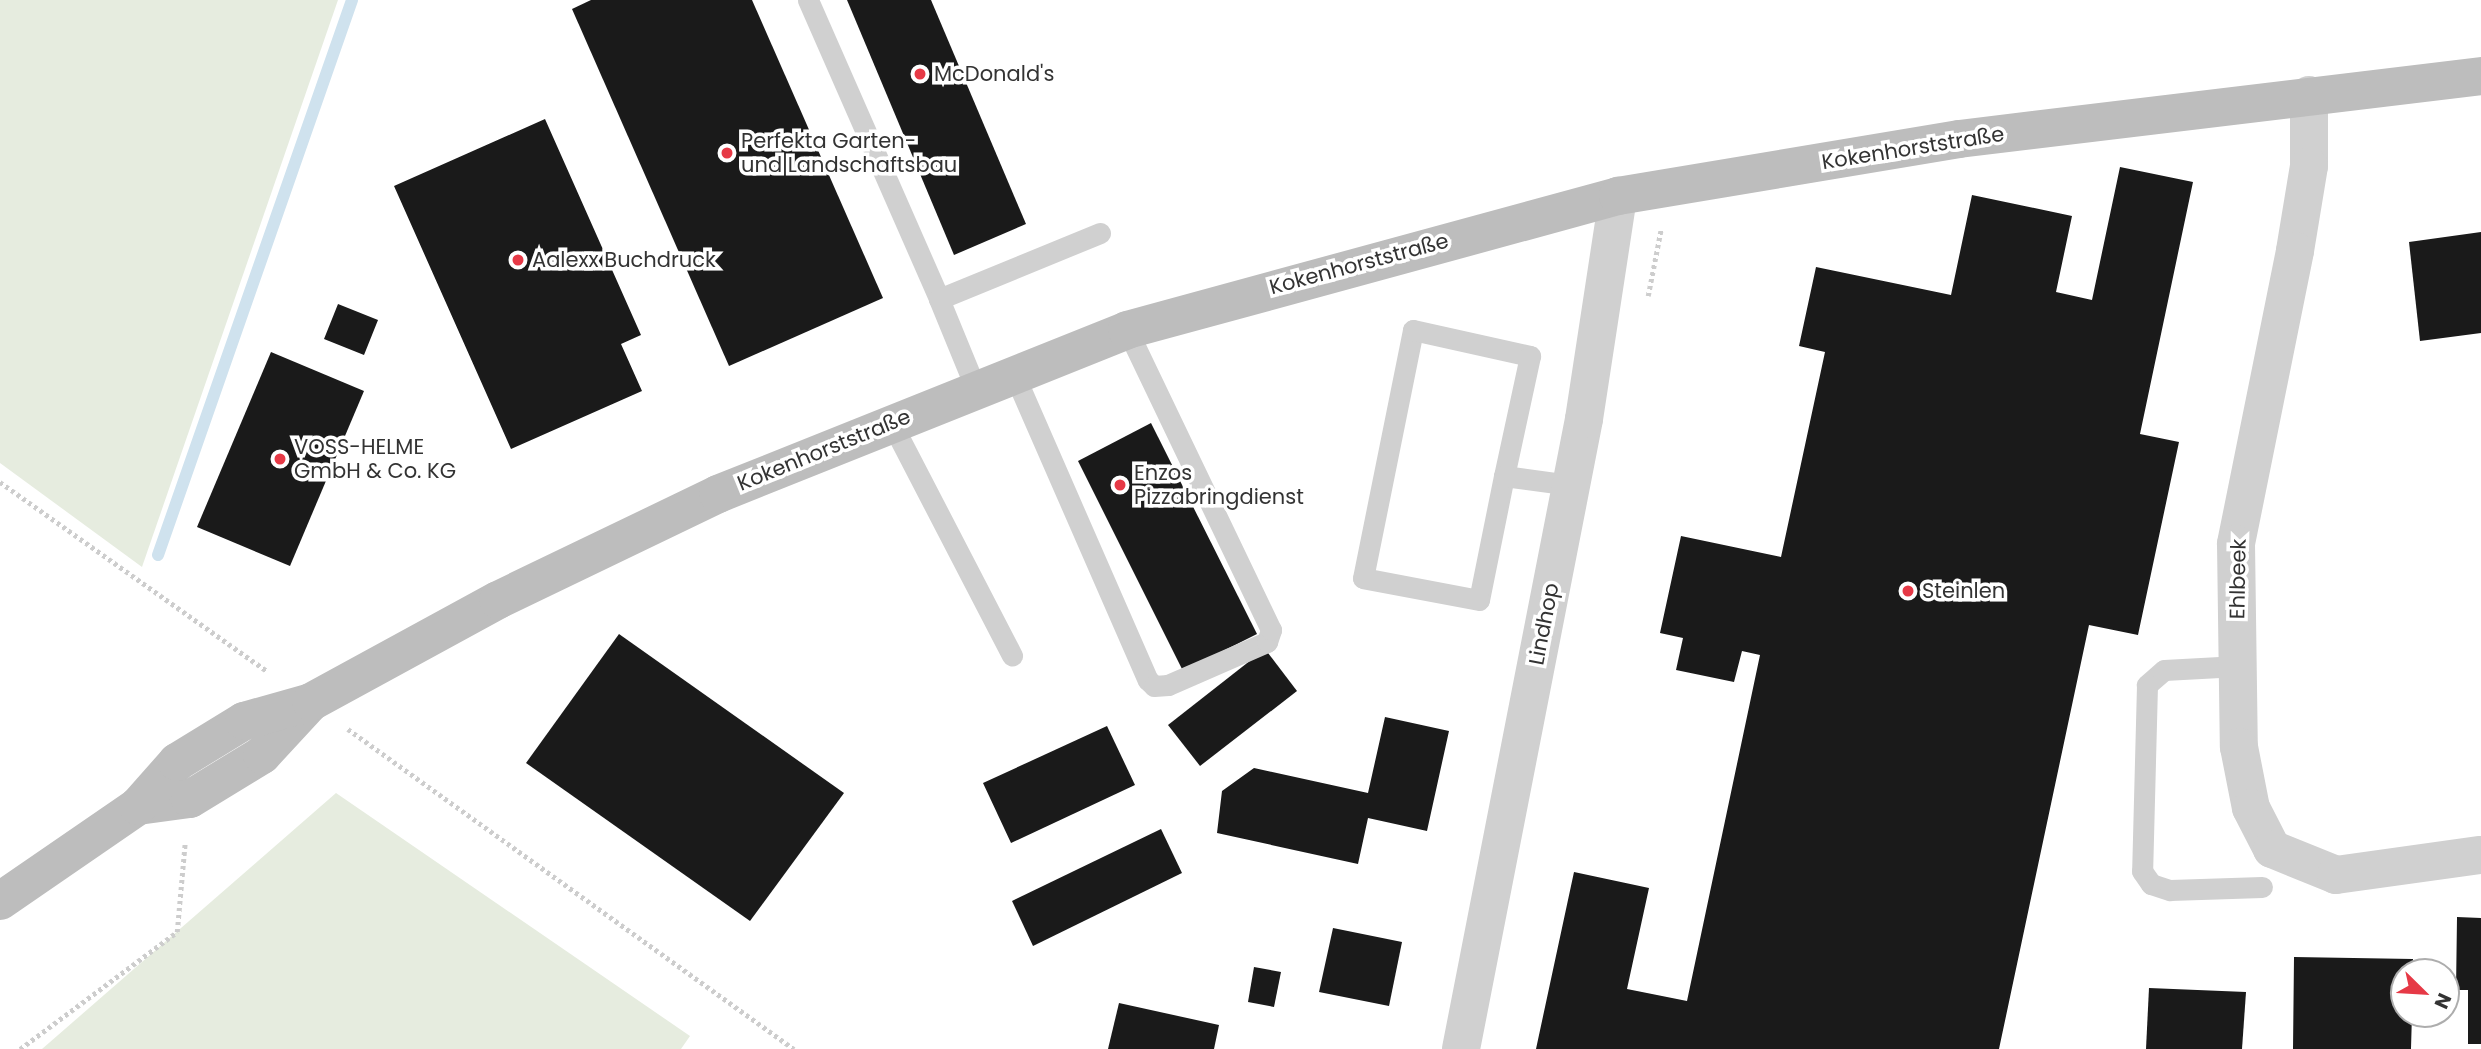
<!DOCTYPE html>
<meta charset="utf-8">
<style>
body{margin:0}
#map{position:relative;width:2481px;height:1049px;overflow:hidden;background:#fff;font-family:Poppins,sans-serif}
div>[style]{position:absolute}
.green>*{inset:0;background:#e6ecdf}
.stream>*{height:12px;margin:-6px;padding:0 6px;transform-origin:6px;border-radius:6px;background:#cfe2ee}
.building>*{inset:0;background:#1a1a1a}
.path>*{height:4.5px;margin-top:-2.25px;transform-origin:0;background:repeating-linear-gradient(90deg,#cdcdcd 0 3.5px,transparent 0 7px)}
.lane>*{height:21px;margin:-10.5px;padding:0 10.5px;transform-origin:10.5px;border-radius:10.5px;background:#d0d0d0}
.street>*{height:38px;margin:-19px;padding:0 19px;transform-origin:19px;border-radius:19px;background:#d0d0d0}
.secondary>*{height:38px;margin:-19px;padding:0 19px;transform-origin:19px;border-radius:19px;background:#bdbdbd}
.dots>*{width:19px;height:19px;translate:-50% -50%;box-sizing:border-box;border:4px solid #fff;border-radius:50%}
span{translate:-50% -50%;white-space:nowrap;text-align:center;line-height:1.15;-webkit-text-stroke:7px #fff;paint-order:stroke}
.poi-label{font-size:21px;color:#333}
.left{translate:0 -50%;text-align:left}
.street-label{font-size:21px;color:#333}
.north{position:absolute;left:2390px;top:958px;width:70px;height:70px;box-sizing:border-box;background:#fff;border:2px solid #adadad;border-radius:50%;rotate:114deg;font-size:19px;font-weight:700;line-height:28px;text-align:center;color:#333}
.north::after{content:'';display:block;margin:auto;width:24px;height:32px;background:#e63946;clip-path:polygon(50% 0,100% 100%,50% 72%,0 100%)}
</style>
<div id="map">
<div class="green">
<i style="clip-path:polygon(0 0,338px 0,142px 567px,0 463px)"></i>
<i style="clip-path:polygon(336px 793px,690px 1036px,681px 1049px,42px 1049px)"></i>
</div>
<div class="stream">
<i style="left:158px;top:555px;width:588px;rotate:-70.73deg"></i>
</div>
<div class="building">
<i style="clip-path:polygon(591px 0,752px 0,883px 298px,729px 366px,572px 9px)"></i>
<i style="clip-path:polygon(847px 0,931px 0,1026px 224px,954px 255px)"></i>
<i style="clip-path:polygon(545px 119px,641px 335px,621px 344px,642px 391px,511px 449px,394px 186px)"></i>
<i style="clip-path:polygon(2120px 167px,2193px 182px,2140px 434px,2179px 442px,2138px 635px,2089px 625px,1999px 1049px,1536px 1049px,1574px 872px,1649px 888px,1627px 989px,1687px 1001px,1760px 655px,1742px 651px,1734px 682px,1676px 670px,1683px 638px,1660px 633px,1681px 536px,1781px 557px,1825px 352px,1799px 346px,1816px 267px,1951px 295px,1972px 195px,2072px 216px,2056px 292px,2092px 300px)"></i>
<i style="clip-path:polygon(2481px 232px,2481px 333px,2420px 341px,2409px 242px)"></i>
<i style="clip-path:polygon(338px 304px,378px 320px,364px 355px,324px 339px)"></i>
<i style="clip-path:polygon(271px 352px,364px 391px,290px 566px,197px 527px)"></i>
<i style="clip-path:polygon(1151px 423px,1257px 634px,1183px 671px,1078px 461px)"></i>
<i style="clip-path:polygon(619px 634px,844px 793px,750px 921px,526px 763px)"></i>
<i style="clip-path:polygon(1265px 649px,1297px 691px,1200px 766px,1168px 725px)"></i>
<i style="clip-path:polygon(1385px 717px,1449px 731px,1427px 831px,1368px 818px,1358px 864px,1217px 833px,1222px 791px,1254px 768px,1368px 793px)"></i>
<i style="clip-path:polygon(1107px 726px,1135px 785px,1011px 843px,983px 783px)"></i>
<i style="clip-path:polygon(1161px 829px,1182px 873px,1033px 946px,1012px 901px)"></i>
<i style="clip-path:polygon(2457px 917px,2481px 918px,2481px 1044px,2468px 1044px,2468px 990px,2456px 990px)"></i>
<i style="clip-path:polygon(1333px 928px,1402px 942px,1389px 1006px,1319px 992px)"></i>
<i style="clip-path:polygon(2294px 957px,2413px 959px,2413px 972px,2404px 972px,2404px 1014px,2412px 1014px,2411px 1049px,2293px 1049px)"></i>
<i style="clip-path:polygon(1254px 967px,1281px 972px,1274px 1007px,1248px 1002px)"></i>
<i style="clip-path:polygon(2149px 988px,2246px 992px,2242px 1049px,2146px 1049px)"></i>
<i style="clip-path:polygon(1119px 1003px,1219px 1025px,1214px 1049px,1108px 1049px)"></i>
</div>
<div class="path">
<i style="left:1648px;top:296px;width:68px;rotate:-79deg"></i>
<i style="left:0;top:482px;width:327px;rotate:35.3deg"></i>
<i style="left:348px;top:729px;width:549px;rotate:35.66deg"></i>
<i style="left:20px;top:1049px;width:196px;rotate:-36.7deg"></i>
<i style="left:177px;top:932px;width:90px;rotate:-84.9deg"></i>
</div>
<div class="lane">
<i style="left:808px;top:0;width:326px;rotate:66.3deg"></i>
<i style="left:939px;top:299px;width:174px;rotate:-22.3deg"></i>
<i style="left:939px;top:299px;width:97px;rotate:67.7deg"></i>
<i style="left:1014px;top:374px;width:334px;rotate:66.4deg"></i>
<i style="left:1148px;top:680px;width:8px;rotate:45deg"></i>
<i style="left:1154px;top:686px;width:14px;rotate:-4deg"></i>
<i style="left:1168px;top:685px;width:108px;rotate:-23.5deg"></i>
<i style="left:1267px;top:642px;width:13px;rotate:-72deg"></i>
<i style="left:1271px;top:630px;width:333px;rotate:-115.6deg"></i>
<i style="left:891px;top:422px;width:263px;rotate:62.6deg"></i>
<i style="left:1504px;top:476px;width:126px;rotate:101.4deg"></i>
<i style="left:1479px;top:600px;width:118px;rotate:-169.3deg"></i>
<i style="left:1363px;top:578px;width:253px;rotate:-78.6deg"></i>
<i style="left:1413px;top:330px;width:120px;rotate:12.5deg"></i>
<i style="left:1530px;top:356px;width:123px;rotate:102.2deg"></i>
<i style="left:1504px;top:476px;width:68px;rotate:7.7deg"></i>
<i style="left:2238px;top:666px;width:74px;rotate:176.9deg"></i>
<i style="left:2164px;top:670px;width:23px;rotate:139deg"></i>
<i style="left:2147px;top:685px;width:186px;rotate:91.5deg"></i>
<i style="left:2142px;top:871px;width:16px;rotate:55deg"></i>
<i style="left:2151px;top:884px;width:20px;rotate:18deg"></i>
<i style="left:2170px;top:890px;width:92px;rotate:-1.9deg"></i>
</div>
<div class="street">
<i style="left:2309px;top:95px;width:71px;rotate:90deg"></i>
<i style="left:2309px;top:166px;width:86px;rotate:99.4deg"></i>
<i style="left:2295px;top:251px;width:299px;rotate:101.4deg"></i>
<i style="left:2236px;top:544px;width:203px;rotate:89.2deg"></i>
<i style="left:2239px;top:747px;width:62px;rotate:78.9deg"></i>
<i style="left:2251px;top:808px;width:46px;rotate:62.9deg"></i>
<i style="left:2272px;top:849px;width:69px;rotate:22.1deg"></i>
<i style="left:2336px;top:875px;width:146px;rotate:-7.9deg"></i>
<i style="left:1461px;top:1049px;width:642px;rotate:-78.95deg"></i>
<i style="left:1584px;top:419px;width:226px;rotate:-81.3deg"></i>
</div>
<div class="secondary">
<i style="left:138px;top:806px;width:52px;rotate:-7.7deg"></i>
<i style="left:190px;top:799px;width:84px;rotate:-31.4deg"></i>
<i style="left:262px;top:755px;width:72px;rotate:-47.2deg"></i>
<i style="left:0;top:901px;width:168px;rotate:-34.5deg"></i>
<i style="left:138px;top:806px;width:59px;rotate:-48.4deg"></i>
<i style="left:177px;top:762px;width:79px;rotate:-31.5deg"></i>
<i style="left:244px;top:721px;width:70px;rotate:-15.8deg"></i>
<i style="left:311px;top:702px;width:213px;rotate:-28.6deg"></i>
<i style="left:498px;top:600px;width:244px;rotate:-25.7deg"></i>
<i style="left:718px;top:494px;width:441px;rotate:-21.8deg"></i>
<i style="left:1127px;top:330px;width:509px;rotate:-15.26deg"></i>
<i style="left:1618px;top:196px;width:346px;rotate:-9.5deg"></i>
<i style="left:1959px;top:139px;width:526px;rotate:-6.88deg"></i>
</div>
<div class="dots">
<i style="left:920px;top:74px;background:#e63946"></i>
<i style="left:727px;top:153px;background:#e63946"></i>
<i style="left:518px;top:260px;background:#e63946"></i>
<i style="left:280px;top:459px;background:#e63946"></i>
<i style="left:1120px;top:485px;background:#e63946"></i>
<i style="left:1908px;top:591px;background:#e63946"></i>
</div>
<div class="poi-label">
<span class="left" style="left:934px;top:74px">McDonald's</span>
<span class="left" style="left:741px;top:153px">Perfekta Garten-<br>und Landschaftsbau</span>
<span class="left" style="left:532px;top:260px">Aalexx Buchdruck</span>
<span class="left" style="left:294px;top:459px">VOSS-HELME<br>GmbH &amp; Co. KG</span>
<span class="left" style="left:1134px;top:485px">Enzos<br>Pizzabringdienst</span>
<span class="left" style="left:1922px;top:591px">Steinlen</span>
</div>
<div class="street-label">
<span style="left:1913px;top:148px;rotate:-9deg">Kokenhorststraße</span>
<span style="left:1359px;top:264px;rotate:-15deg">Kokenhorststraße</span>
<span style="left:824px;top:450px;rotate:-22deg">Kokenhorststraße</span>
<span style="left:2238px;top:579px;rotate:-89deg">Ehlbeek</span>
<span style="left:1544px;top:624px;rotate:-79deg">Lindhop</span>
</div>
<div class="north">N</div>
</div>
